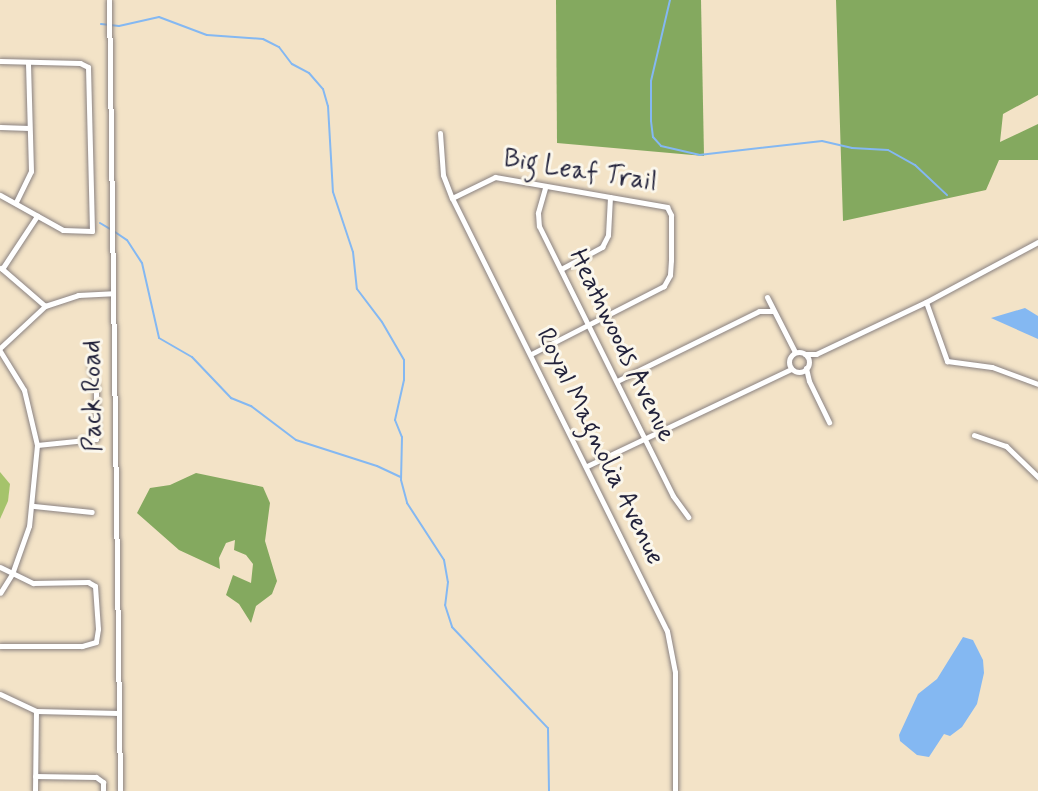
<!DOCTYPE html>
<style>
body{margin:0}
#map{position:relative;width:1038px;height:791px;overflow:hidden;background:#f3e3c7;font-family:Mynerve,sans-serif}
div>[style]{position:absolute}
.green>*{inset:0;background:#a5c36b}
.forest>*{inset:0;background:#84a95f}
.water>*{inset:0;background:#84b8f2}
.stream>*{height:2px;margin:-1px;padding:0 1px;transform-origin:1px;border-radius:1px;background:#84b8f2}
.roads{filter:drop-shadow(0 0 2px #8a8281) drop-shadow(0 0 2px #8a8281)}
.minor>*{height:5px;margin:-2.5px;padding:0 2.5px;transform-origin:2.5px;border-radius:2.5px;background:#fff}
.minor>.ring{margin:-2.5px;padding:0;box-sizing:content-box;background:none;border:5px solid #fff;border-radius:50%}
span{translate:-50% -50%;white-space:nowrap;text-align:center;line-height:1.15;-webkit-text-stroke:6px #fbf7ec;paint-order:stroke}
.street-label{font-size:26px;color:#22223b}
</style>
<div id="map">
<div class="green">
<i style="clip-path:polygon(0 472px,10px 484px,8px 501px,0 519px)"></i>
</div>
<div class="forest">
<i style="clip-path:polygon(556px 0,701px 0,704px 156px,557px 143px)"></i>
<i style="clip-path:polygon(836px 0,1038px 0,1038px 95px,1003px 114px,1000px 142px,1038px 124px,1038px 160px,999px 160px,986px 190px,843px 221px)"></i>
<i style="clip-path:polygon(196px 473px,263px 487px,270px 503px,265px 541px,277px 581px,272px 594px,256px 606px,251px 623px,239px 604px,226px 595px,233px 575px,251px 583px,253px 564px,246px 555px,234px 550px,235px 540px,226px 543px,219px 558px,220px 569px,179px 550px,137px 513px,150px 488px,170px 485px)"></i>
</div>
<div class="water">
<i style="clip-path:polygon(1025px 308px,1038px 316px,1038px 339px,991px 318px)"></i>
<i style="clip-path:polygon(963px 637px,973px 640px,983px 660px,984px 673px,977px 704px,962px 727px,950px 736px,944px 734px,929px 757px,917px 755px,900px 741px,899px 735px,918px 694px,937px 679px)"></i>
</div>
<div class="stream">
<i style="left:670px;top:0;width:83px;rotate:103.2deg"></i>
<i style="left:651px;top:81px;width:40px;rotate:90deg"></i>
<i style="left:651px;top:121px;width:16px;rotate:83deg"></i>
<i style="left:653px;top:137px;width:12px;rotate:48deg"></i>
<i style="left:661px;top:146px;width:39px;rotate:13deg"></i>
<i style="left:699px;top:155px;width:124px;rotate:-6.5deg"></i>
<i style="left:822px;top:141px;width:31px;rotate:13deg"></i>
<i style="left:852px;top:148px;width:36px;rotate:3deg"></i>
<i style="left:888px;top:150px;width:31px;rotate:29deg"></i>
<i style="left:915px;top:165px;width:44px;rotate:43.2deg"></i>
<i style="left:101px;top:24px;width:18px;rotate:6deg"></i>
<i style="left:119px;top:26px;width:41px;rotate:-12.7deg"></i>
<i style="left:159px;top:17px;width:51px;rotate:20.6deg"></i>
<i style="left:207px;top:35px;width:56px;rotate:4.1deg"></i>
<i style="left:263px;top:39px;width:18px;rotate:27deg"></i>
<i style="left:279px;top:47px;width:21px;rotate:53deg"></i>
<i style="left:292px;top:64px;width:19px;rotate:28deg"></i>
<i style="left:309px;top:73px;width:21px;rotate:49deg"></i>
<i style="left:323px;top:89px;width:18px;rotate:74deg"></i>
<i style="left:328px;top:106px;width:86px;rotate:86.7deg"></i>
<i style="left:333px;top:192px;width:63px;rotate:71.6deg"></i>
<i style="left:353px;top:252px;width:37px;rotate:84deg"></i>
<i style="left:357px;top:289px;width:41px;rotate:52.9deg"></i>
<i style="left:382px;top:322px;width:44px;rotate:59.9deg"></i>
<i style="left:404px;top:360px;width:20px;rotate:90deg"></i>
<i style="left:404px;top:380px;width:41px;rotate:102.7deg"></i>
<i style="left:395px;top:420px;width:18px;rotate:68deg"></i>
<i style="left:402px;top:437px;width:43px;rotate:91.3deg"></i>
<i style="left:401px;top:480px;width:24px;rotate:75deg"></i>
<i style="left:407px;top:503px;width:68px;rotate:57deg"></i>
<i style="left:444px;top:560px;width:22px;rotate:80deg"></i>
<i style="left:448px;top:582px;width:23px;rotate:97deg"></i>
<i style="left:445px;top:605px;width:23px;rotate:72deg"></i>
<i style="left:452px;top:627px;width:139px;rotate:46.5deg"></i>
<i style="left:548px;top:728px;width:63px;rotate:89.1deg"></i>
<i style="left:100px;top:223px;width:12px;rotate:31deg"></i>
<i style="left:115px;top:232px;width:14px;rotate:34deg"></i>
<i style="left:127px;top:240px;width:27px;rotate:57deg"></i>
<i style="left:142px;top:263px;width:77px;rotate:77.2deg"></i>
<i style="left:159px;top:338px;width:38px;rotate:30deg"></i>
<i style="left:192px;top:357px;width:57px;rotate:46.4deg"></i>
<i style="left:231px;top:398px;width:22px;rotate:22deg"></i>
<i style="left:251px;top:406px;width:56px;rotate:37.1deg"></i>
<i style="left:296px;top:440px;width:85px;rotate:17.8deg"></i>
<i style="left:377px;top:466px;width:26px;rotate:25deg"></i>
</div>
<div class="roads">
<div class="minor">
<i style="left:109px;top:0;width:791px;rotate:89.2deg"></i>
<i style="left:0;top:61px;width:80px;rotate:1.4deg"></i>
<i style="left:80px;top:63px;width:9px;rotate:27deg"></i>
<i style="left:88px;top:67px;width:164px;rotate:88.6deg"></i>
<i style="left:92px;top:231px;width:29px;rotate:-178deg"></i>
<i style="left:63px;top:230px;width:72px;rotate:-150.9deg"></i>
<i style="left:0;top:127px;width:29px;rotate:2deg"></i>
<i style="left:440px;top:133px;width:42px;rotate:85.9deg"></i>
<i style="left:443px;top:175px;width:25px;rotate:69deg"></i>
<i style="left:452px;top:198px;width:483px;rotate:63.6deg"></i>
<i style="left:667px;top:631px;width:42px;rotate:79deg"></i>
<i style="left:675px;top:672px;width:119px;rotate:90deg"></i>
<i style="left:545px;top:188px;width:26px;rotate:106deg"></i>
<i style="left:538px;top:213px;width:13px;rotate:86deg"></i>
<i style="left:539px;top:226px;width:301px;rotate:63.6deg"></i>
<i style="left:673px;top:496px;width:26px;rotate:54deg"></i>
<i style="left:452px;top:198px;width:48px;rotate:-26deg"></i>
<i style="left:495px;top:177px;width:175px;rotate:9.9deg"></i>
<i style="left:667px;top:207px;width:9px;rotate:63deg"></i>
<i style="left:671px;top:215px;width:45px;rotate:90deg"></i>
<i style="left:671px;top:260px;width:15px;rotate:94deg"></i>
<i style="left:670px;top:275px;width:13px;rotate:119deg"></i>
<i style="left:664px;top:286px;width:149px;rotate:152.9deg"></i>
<i style="left:16px;top:202px;width:34px;rotate:-64deg"></i>
<i style="left:31px;top:171px;width:108px;rotate:-91.6deg"></i>
<i style="left:1px;top:268px;width:58px;rotate:40.8deg"></i>
<i style="left:2px;top:269px;width:64px;rotate:-56.6deg"></i>
<i style="left:561px;top:269px;width:47px;rotate:-28.2deg"></i>
<i style="left:602px;top:247px;width:13px;rotate:-63deg"></i>
<i style="left:608px;top:235px;width:38px;rotate:-87deg"></i>
<i style="left:767px;top:297px;width:62px;rotate:63deg"></i>
<i style="left:926px;top:302px;width:63px;rotate:70.4deg"></i>
<i style="left:947px;top:361px;width:45px;rotate:7.6deg"></i>
<i style="left:992px;top:367px;width:49px;rotate:20.3deg"></i>
<i style="left:0;top:348px;width:62px;rotate:-43deg"></i>
<i style="left:45px;top:306px;width:35px;rotate:-18deg"></i>
<i style="left:78px;top:295px;width:35px;rotate:-3deg"></i>
<i style="left:0;top:351px;width:46px;rotate:58.4deg"></i>
<i style="left:24px;top:390px;width:57px;rotate:76.7deg"></i>
<i style="left:37px;top:445px;width:81px;rotate:95.6deg"></i>
<i style="left:29px;top:526px;width:51px;rotate:109.5deg"></i>
<i style="left:12px;top:574px;width:22px;rotate:122deg"></i>
<i class="ring" style="left:789px;top:352px;width:15px;height:15px"></i>
<i style="left:805px;top:354px;width:11px"></i>
<i style="left:816px;top:354px;width:122px;rotate:-25.3deg"></i>
<i style="left:926px;top:302px;width:127px;rotate:-28.2deg"></i>
<i style="left:806px;top:368px;width:13px;rotate:77deg"></i>
<i style="left:809px;top:381px;width:46px;rotate:64deg"></i>
<i style="left:617px;top:381px;width:158px;rotate:-26.2deg"></i>
<i style="left:759px;top:311px;width:14px"></i>
<i style="left:974px;top:435px;width:34px;rotate:19deg"></i>
<i style="left:1006px;top:446px;width:45px;rotate:44.1deg"></i>
<i style="left:37px;top:445px;width:59px;rotate:-5.8deg"></i>
<i style="left:96px;top:439px;width:52px;rotate:-90deg"></i>
<i style="left:96px;top:387px;width:21px;rotate:-104deg"></i>
<i style="left:587px;top:466px;width:226px;rotate:-25.4deg"></i>
<i style="left:34px;top:506px;width:58px;rotate:5.9deg"></i>
<i style="left:0;top:567px;width:37px;rotate:26deg"></i>
<i style="left:33px;top:583px;width:55px;rotate:-1deg"></i>
<i style="left:88px;top:582px;width:8px;rotate:30deg"></i>
<i style="left:95px;top:586px;width:43px;rotate:86deg"></i>
<i style="left:98px;top:629px;width:13px;rotate:99deg"></i>
<i style="left:96px;top:642px;width:15px;rotate:164deg"></i>
<i style="left:82px;top:646px;width:82px;rotate:180deg"></i>
<i style="left:0;top:694px;width:40px;rotate:25deg"></i>
<i style="left:36px;top:711px;width:83px;rotate:1.4deg"></i>
<i style="left:35px;top:776px;width:61px;rotate:0.9deg"></i>
<i style="left:96px;top:777px;width:9px;rotate:36deg"></i>
<i style="left:103px;top:782px;width:9px;rotate:90deg"></i>
<i style="left:35px;top:791px;width:80px;rotate:-89.3deg"></i>
</div>
</div>
<div class="street-label">
<span style="left:580px;top:172px;rotate:9deg">Big Leaf Trail</span>
<span style="left:621px;top:346px;rotate:64deg">Heathwoods Avenue</span>
<span style="left:94px;top:396px;rotate:-91deg">Pack Road</span>
<span style="left:599px;top:447px;rotate:64deg">Royal Magnolia Avenue</span>
</div>
</div>
